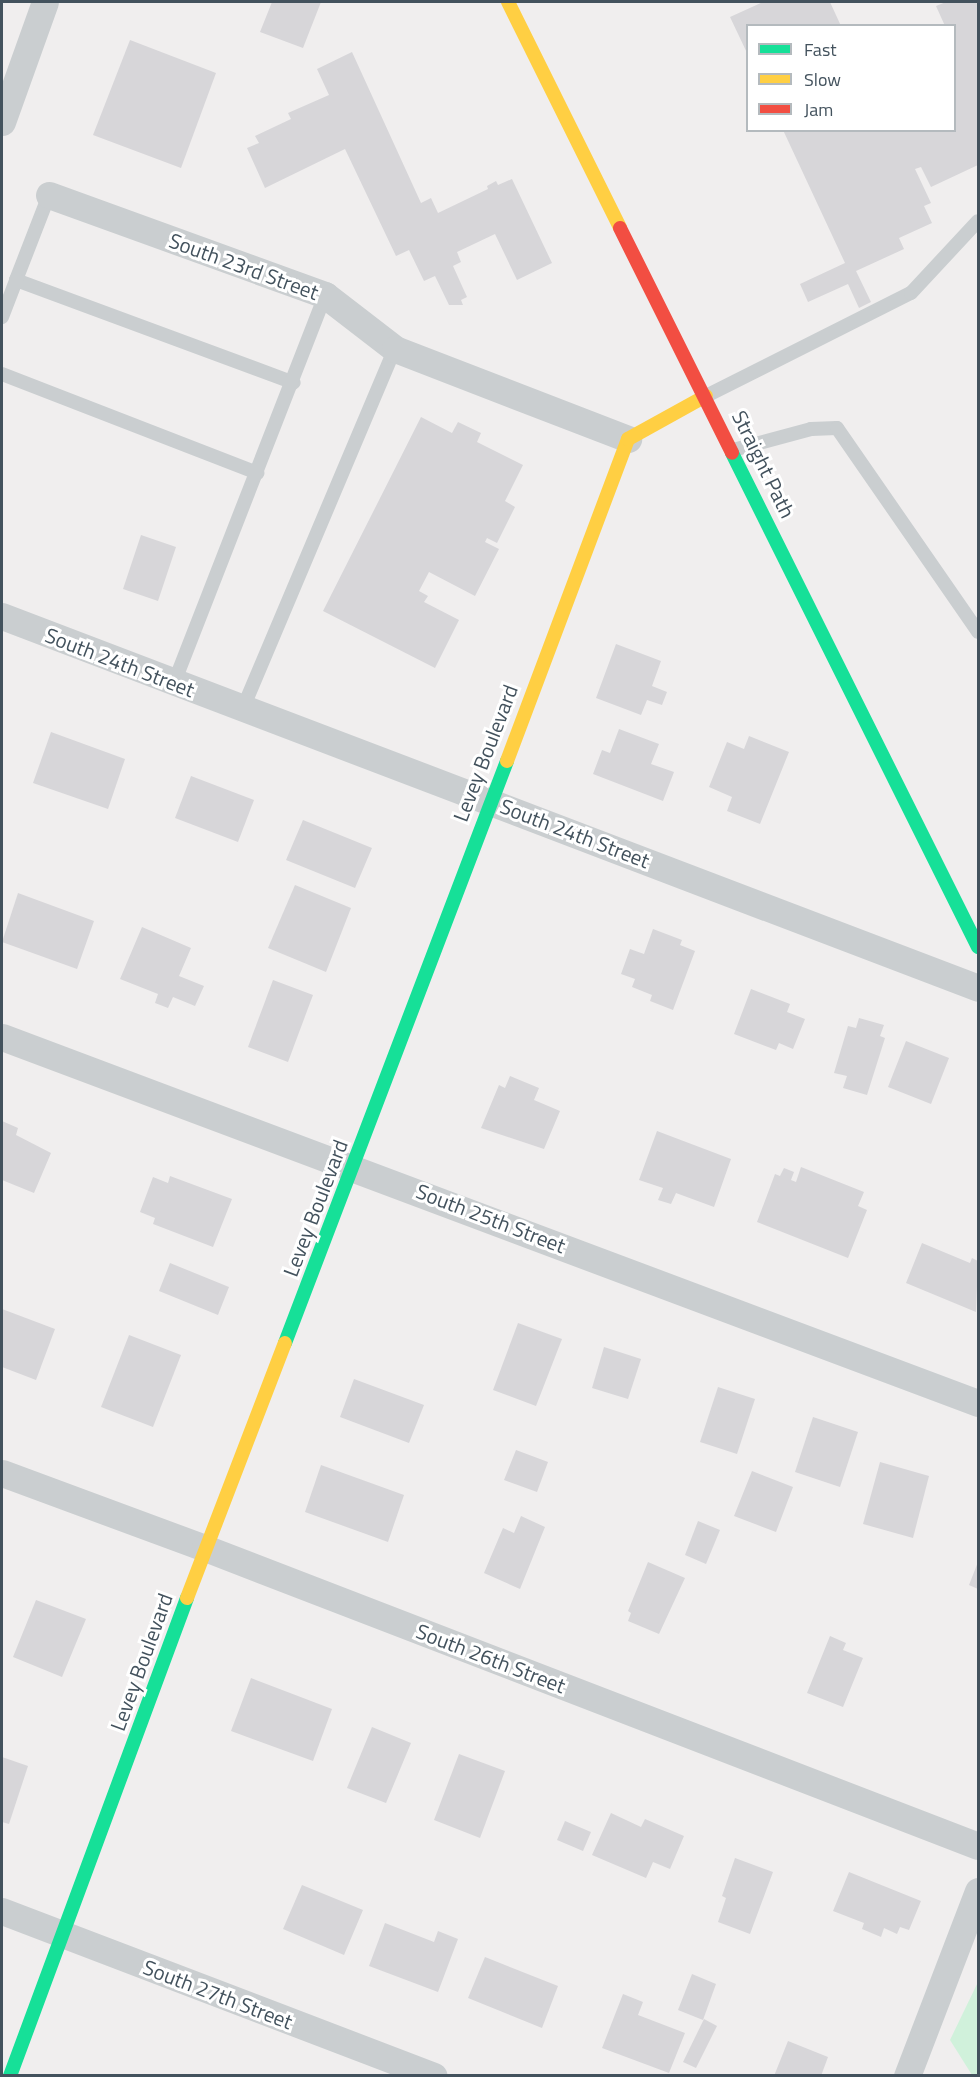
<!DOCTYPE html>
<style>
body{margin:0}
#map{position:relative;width:980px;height:2077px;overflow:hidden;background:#f0eeee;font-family:"Titillium Web",sans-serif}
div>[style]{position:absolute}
.green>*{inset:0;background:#d0f1db}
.building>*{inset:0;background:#d7d6d9}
.lane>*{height:14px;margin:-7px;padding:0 7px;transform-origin:7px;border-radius:7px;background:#caced0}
.street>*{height:27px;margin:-13.5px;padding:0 13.5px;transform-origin:13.5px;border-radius:13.5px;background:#caced0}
.fast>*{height:14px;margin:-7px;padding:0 7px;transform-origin:7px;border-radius:7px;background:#16e098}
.slow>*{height:14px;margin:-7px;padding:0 7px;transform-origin:7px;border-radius:7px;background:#ffcf43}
.jam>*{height:14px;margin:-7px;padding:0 7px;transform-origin:7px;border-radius:7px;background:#f24e42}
span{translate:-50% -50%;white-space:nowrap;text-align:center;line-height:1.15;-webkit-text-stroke:6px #fff;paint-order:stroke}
.street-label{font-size:21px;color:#43525d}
.frame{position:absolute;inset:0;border:3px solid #43525d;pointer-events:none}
.legend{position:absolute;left:746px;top:24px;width:210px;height:108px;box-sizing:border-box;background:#fff;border:2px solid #b4babe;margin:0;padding:8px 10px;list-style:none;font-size:18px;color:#43525d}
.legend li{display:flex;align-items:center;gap:12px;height:30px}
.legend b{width:30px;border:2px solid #b4babe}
</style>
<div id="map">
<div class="green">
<i style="clip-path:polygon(978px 1982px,978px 2075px,972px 2075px,950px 2040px)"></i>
</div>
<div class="building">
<i style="clip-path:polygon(272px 2px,321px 2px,303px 48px,260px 32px)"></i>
<i style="clip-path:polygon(763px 2px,830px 2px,841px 26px,748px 26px,748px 55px,730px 17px)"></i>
<i style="clip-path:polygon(946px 2px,978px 2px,978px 165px,931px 187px,921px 167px,915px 169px,931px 203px,924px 206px,932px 223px,899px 238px,904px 249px,856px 271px,871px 302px,859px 308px,848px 284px,808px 302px,800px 284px,845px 263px,783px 130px,954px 130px,954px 26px,945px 26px,936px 6px)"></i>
<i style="clip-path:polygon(130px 40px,216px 73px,181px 168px,93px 135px)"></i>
<i style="clip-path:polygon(352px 52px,421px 203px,431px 198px,438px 213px,488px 189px,487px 186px,496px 181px,498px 185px,512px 179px,552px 263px,517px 280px,495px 234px,457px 252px,461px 262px,453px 266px,467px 297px,461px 300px,463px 305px,449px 305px,435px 276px,424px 281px,409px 250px,396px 256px,345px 149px,265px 188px,247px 148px,259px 143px,255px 136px,291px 119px,288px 113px,329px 95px,317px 69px)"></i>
<i style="clip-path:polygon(421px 417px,452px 433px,458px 422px,481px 433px,477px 442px,523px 465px,505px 501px,515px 507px,497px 543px,487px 538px,485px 542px,499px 549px,475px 596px,429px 572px,419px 591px,428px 596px,424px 602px,459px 620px,435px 668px,323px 611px)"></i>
<i style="clip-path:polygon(141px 535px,176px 547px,158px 601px,123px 589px)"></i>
<i style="clip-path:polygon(616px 644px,661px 661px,652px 686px,667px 692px,662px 705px,647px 700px,641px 715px,596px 698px)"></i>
<i style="clip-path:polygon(619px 729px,659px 744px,651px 764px,674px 772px,663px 801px,593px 774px,602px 750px,610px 753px)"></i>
<i style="clip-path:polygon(51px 732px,125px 759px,108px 809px,33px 783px)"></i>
<i style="clip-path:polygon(749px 736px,789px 752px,760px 824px,727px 811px,732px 797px,709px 787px,727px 742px,744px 749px)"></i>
<i style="clip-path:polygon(191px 776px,254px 800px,238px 842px,175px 818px)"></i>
<i style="clip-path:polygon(303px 820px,372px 848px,355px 888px,286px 860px)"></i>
<i style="clip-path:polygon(295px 885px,351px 908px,326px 972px,268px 948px)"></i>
<i style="clip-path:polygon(18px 893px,94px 921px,77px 969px,2px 942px)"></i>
<i style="clip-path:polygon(142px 927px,191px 948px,179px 976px,204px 986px,195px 1006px,173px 997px,168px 1008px,155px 1003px,158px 994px,120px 979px)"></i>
<i style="clip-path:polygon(653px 929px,682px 940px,680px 945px,695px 951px,673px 1010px,650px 1001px,652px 995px,632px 987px,635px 979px,621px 974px,630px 949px,644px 954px)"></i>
<i style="clip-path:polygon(273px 980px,313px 995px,288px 1062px,248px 1047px)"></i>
<i style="clip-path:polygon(751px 989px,790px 1004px,787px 1012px,805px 1019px,793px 1049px,779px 1043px,776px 1050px,734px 1034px)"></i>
<i style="clip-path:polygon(859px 1018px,884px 1025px,880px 1036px,885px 1038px,867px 1095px,843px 1088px,847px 1076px,834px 1073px,848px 1026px,856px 1028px)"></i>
<i style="clip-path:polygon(906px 1041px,949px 1058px,931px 1104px,888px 1087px)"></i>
<i style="clip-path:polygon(510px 1076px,539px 1088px,534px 1100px,560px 1111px,544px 1149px,481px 1128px,499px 1085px,505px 1088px)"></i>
<i style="clip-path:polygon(2px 1121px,18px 1128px,16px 1135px,51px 1153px,34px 1193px,2px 1180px)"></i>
<i style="clip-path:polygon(657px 1131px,731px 1159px,714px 1207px,676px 1193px,671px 1204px,658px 1200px,663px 1188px,639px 1180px)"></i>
<i style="clip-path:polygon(801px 1167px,864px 1192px,858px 1206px,867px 1210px,848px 1258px,757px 1222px,775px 1174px,780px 1176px,784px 1168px,794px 1172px,791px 1180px,796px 1182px)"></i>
<i style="clip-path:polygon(170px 1176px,232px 1199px,213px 1247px,153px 1224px,155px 1218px,140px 1212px,153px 1177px,168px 1183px)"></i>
<i style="clip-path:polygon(922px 1243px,970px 1263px,972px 1258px,978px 1261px,976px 1312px,906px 1283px)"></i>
<i style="clip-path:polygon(170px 1263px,229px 1287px,218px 1315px,159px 1291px)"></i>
<i style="clip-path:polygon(2px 1309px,55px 1329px,36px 1380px,2px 1367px)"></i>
<i style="clip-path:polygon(518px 1323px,562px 1339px,536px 1406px,493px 1390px)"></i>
<i style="clip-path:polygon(129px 1335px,181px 1355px,153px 1427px,101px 1407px)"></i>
<i style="clip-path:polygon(604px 1347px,641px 1359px,628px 1399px,592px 1388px)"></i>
<i style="clip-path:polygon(354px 1379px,424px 1405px,409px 1443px,340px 1417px)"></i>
<i style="clip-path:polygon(718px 1387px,755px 1399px,737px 1454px,700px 1442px)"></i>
<i style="clip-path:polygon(813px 1417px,858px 1432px,840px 1487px,795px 1472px)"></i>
<i style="clip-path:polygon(516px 1450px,548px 1462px,537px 1492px,504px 1480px)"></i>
<i style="clip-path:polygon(880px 1462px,929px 1476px,913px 1538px,863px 1524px)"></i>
<i style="clip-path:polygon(321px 1465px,404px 1495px,388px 1542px,305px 1512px)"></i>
<i style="clip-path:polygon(752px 1471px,793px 1487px,776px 1532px,734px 1516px)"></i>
<i style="clip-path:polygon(521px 1516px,545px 1527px,520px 1589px,484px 1573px,503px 1528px,514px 1533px)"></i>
<i style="clip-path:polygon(698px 1521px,720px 1530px,706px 1564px,685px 1555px)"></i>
<i style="clip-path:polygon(648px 1562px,685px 1578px,659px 1634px,628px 1621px,631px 1613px,628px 1611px)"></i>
<i style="clip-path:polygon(978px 1562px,978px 1589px,969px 1585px)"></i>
<i style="clip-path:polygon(36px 1600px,86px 1619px,62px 1677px,13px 1657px)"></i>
<i style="clip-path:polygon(830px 1636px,846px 1643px,843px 1650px,863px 1658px,843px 1707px,807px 1693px)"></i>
<i style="clip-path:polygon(251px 1678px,332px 1709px,313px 1761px,231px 1731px)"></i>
<i style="clip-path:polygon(372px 1727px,411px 1743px,386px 1803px,347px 1788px)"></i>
<i style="clip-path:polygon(459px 1754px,505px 1771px,480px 1838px,434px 1820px)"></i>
<i style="clip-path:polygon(2px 1757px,28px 1766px,9px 1824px,2px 1822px)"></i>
<i style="clip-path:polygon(611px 1813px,641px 1827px,645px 1819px,684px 1836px,670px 1869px,653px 1862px,646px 1878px,592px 1855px)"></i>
<i style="clip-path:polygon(565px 1821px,591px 1832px,583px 1851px,557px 1840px)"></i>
<i style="clip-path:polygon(735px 1858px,773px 1872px,750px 1934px,718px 1922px,726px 1898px,722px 1896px)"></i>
<i style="clip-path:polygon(849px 1872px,921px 1901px,909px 1930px,900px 1927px,897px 1934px,884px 1928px,881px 1937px,862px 1929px,864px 1923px,833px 1911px)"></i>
<i style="clip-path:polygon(302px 1885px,363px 1910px,344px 1955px,283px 1929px)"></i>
<i style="clip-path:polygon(385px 1923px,434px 1942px,438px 1931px,458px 1939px,438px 1992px,369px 1966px)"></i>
<i style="clip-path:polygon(485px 1957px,558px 1986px,542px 2028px,468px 1998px)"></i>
<i style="clip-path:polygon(692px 1974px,716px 1984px,703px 2020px,678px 2010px)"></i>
<i style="clip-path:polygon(623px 1994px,643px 2002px,638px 2015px,685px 2033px,669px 2073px,602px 2048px)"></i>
<i style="clip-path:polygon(704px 2019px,717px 2026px,696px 2068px,683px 2062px)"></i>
<i style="clip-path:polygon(788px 2041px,828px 2057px,821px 2076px,774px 2076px)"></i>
</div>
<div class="lane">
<i style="left:49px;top:195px;width:91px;rotate:111.2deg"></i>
<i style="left:16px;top:280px;width:296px;rotate:20.3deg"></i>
<i style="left:2px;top:317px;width:40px;rotate:-69deg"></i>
<i style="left:2px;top:374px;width:274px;rotate:21.2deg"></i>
<i style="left:706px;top:396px;width:229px;rotate:-26.7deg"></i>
<i style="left:911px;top:293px;width:98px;rotate:-47.1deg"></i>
<i style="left:733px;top:450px;width:81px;rotate:-15.1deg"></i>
<i style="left:811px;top:429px;width:26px;rotate:-2deg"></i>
<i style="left:837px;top:428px;width:248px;rotate:55.3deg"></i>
<i style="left:174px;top:683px;width:416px;rotate:-68.7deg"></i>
<i style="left:243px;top:708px;width:390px;rotate:-67.1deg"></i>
</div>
<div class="street">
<i style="left:2px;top:122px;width:127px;rotate:-70.3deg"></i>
<i style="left:49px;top:195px;width:294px;rotate:19.9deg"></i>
<i style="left:325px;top:295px;width:88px;rotate:37.6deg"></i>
<i style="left:395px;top:349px;width:250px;rotate:21.1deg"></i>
<i style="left:2px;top:616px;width:1044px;rotate:20.86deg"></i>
<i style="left:2px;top:1037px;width:1042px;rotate:20.56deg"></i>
<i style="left:2px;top:1473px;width:216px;rotate:20.3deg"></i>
<i style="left:205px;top:1548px;width:828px;rotate:21.08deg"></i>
<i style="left:2px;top:1911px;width:462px;rotate:20.9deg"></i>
<i style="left:907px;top:2076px;width:198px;rotate:-69deg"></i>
</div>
<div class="fast">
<i style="left:732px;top:453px;width:552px;rotate:63.53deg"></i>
<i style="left:285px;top:1343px;width:623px;rotate:-69.12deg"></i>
<i style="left:10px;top:2076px;width:510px;rotate:-69.68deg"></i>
</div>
<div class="slow">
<i style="left:508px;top:2px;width:252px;rotate:63.6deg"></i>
<i style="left:507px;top:761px;width:344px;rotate:-69.4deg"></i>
<i style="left:628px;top:439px;width:89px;rotate:-28.9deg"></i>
<i style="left:187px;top:1598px;width:273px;rotate:-69deg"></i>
</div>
<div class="jam">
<i style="left:620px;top:228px;width:251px;rotate:63.5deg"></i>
</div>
<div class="street-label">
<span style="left:244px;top:266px;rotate:20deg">South 23rd Street</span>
<span style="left:764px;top:464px;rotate:64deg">Straight Path</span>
<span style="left:120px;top:662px;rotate:21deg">South 24th Street</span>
<span style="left:485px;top:753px;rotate:-69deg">Levey Boulevard</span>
<span style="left:575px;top:833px;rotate:21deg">South 24th Street</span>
<span style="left:315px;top:1208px;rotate:-69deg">Levey Boulevard</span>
<span style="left:491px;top:1218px;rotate:21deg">South 25th Street</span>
<span style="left:491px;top:1658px;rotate:21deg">South 26th Street</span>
<span style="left:141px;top:1662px;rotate:-70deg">Levey Boulevard</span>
<span style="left:218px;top:1994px;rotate:21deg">South 27th Street</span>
</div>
<div class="frame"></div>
<ul class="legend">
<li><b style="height:8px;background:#16e098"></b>Fast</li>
<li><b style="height:8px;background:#ffcf43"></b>Slow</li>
<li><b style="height:8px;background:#f24e42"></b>Jam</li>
</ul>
</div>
